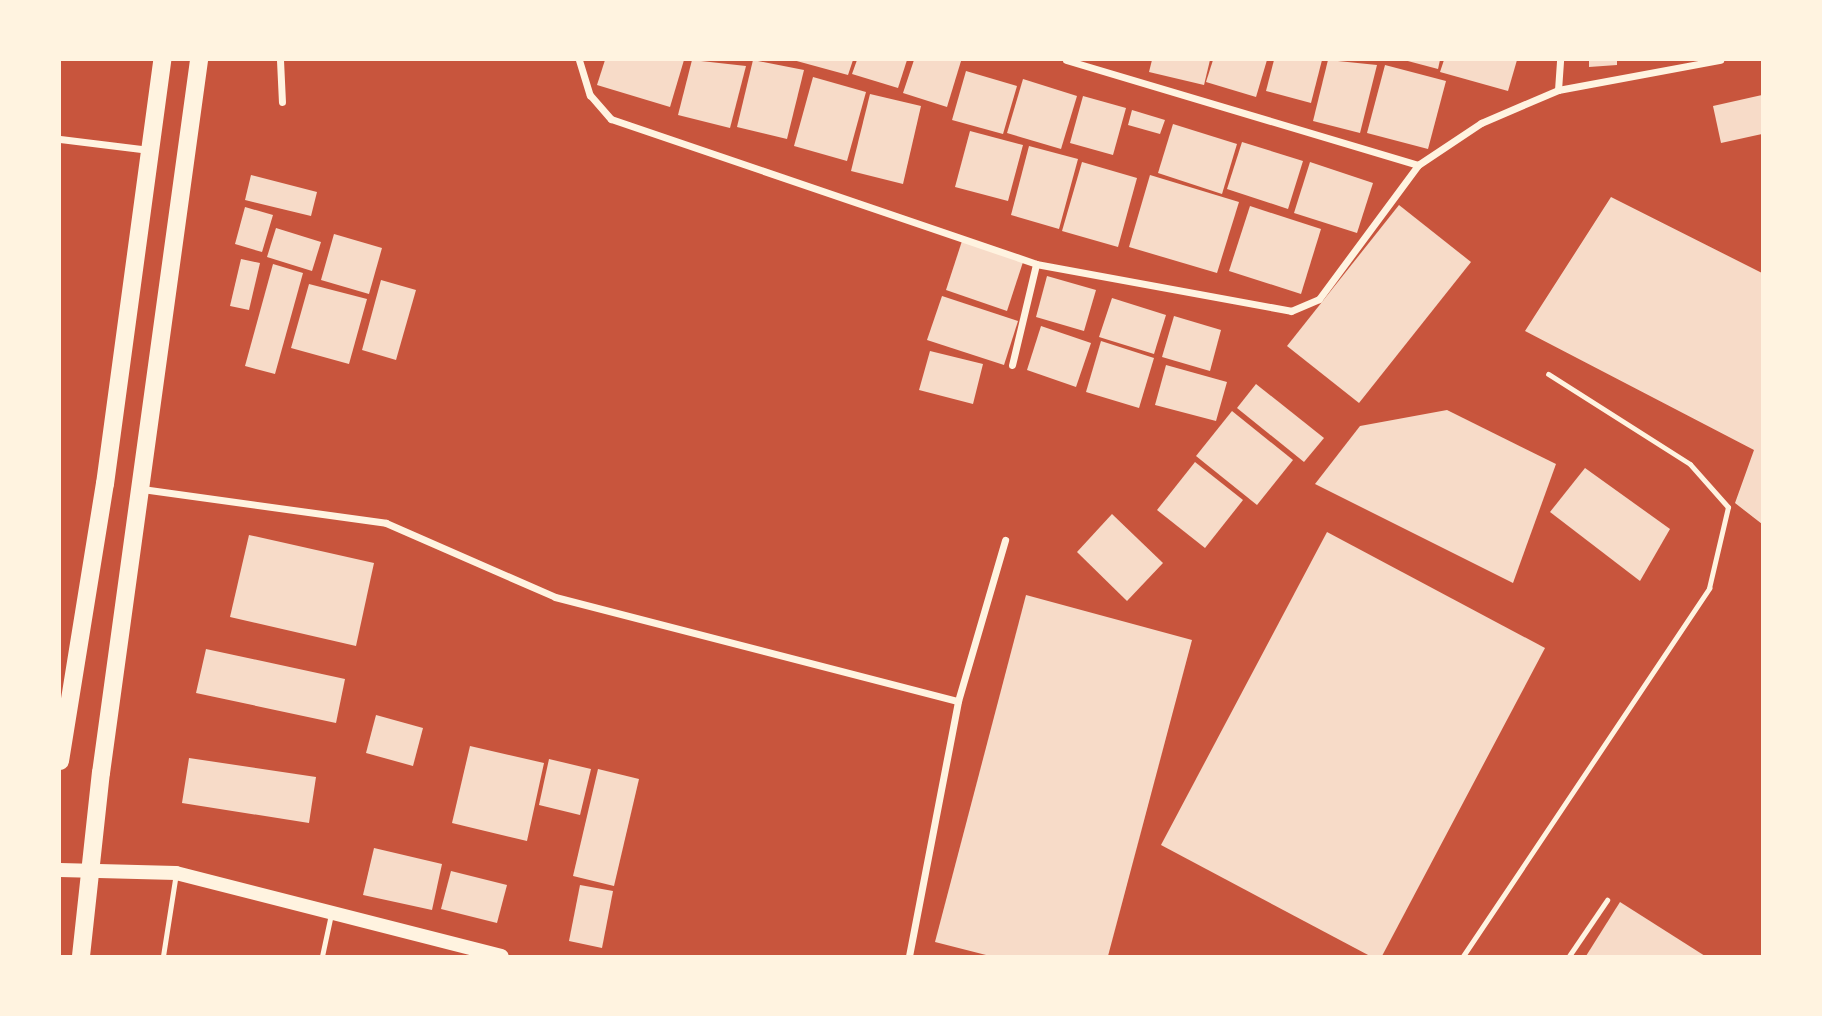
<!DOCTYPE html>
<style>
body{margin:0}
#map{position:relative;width:1822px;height:1016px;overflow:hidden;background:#c8553d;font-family:"Sofia Sans Condensed",sans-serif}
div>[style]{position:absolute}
.building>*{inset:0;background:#f7dbc8}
.service>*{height:5px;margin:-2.5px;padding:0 2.5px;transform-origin:2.5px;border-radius:2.5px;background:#fff3e0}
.minor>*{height:7px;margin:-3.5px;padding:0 3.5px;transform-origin:3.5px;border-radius:3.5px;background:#fff3e0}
.secondary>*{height:14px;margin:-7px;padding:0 7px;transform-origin:7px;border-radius:7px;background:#fff3e0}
.primary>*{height:18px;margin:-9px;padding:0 9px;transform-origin:9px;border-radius:9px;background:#fff3e0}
span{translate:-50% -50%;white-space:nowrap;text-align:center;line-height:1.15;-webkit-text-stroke:7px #fff3e0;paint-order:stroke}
.frame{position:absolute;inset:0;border:61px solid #fff3e0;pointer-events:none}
</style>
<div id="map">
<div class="building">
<i style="clip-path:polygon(605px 60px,684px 60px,670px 107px,597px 85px)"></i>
<i style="clip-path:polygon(692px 60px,746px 66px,730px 128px,678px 115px)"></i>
<i style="clip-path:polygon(753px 60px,804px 70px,787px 139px,737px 127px)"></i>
<i style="clip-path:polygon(793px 60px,853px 60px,848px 75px)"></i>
<i style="clip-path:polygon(857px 60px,907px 60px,898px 88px,852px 74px)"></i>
<i style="clip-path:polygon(914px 60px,961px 61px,947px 107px,903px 93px)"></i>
<i style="clip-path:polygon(1152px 60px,1210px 60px,1204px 85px,1149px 72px)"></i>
<i style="clip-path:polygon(1213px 60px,1267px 60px,1256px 97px,1206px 82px)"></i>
<i style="clip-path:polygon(1274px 60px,1322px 60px,1311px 103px,1266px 91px)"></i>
<i style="clip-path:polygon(1328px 60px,1377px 65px,1360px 133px,1313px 121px)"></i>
<i style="clip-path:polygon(1404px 60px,1440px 60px,1438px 69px)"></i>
<i style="clip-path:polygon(1444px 60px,1517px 60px,1508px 91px,1440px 72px)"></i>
<i style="clip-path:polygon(1589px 60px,1617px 60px,1617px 65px,1589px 67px)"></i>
<i style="clip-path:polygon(1385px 65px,1446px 81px,1428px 149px,1367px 133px)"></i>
<i style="clip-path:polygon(966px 71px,1017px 86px,1003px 134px,952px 120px)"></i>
<i style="clip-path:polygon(813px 77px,866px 92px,847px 161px,794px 146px)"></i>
<i style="clip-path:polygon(1023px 79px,1077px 96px,1061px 149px,1007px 133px)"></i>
<i style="clip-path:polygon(870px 94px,921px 106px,903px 184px,851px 171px)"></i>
<i style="clip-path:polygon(1762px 95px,1762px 134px,1721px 143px,1713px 106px)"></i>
<i style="clip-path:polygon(1083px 96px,1126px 108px,1113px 155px,1070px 143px)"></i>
<i style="clip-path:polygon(1132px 110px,1165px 120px,1160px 134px,1128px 125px)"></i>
<i style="clip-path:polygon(1173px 124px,1237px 144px,1222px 194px,1158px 173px)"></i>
<i style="clip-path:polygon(970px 131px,1023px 145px,1008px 201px,955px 187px)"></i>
<i style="clip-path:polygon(1242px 142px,1303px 161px,1288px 209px,1227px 189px)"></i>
<i style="clip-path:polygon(1029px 146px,1078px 159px,1059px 229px,1011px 215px)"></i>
<i style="clip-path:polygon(1082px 162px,1137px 178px,1118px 247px,1062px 231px)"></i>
<i style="clip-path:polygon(1310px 162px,1373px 183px,1357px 233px,1294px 213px)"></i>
<i style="clip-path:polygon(251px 175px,317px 192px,311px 216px,245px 200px)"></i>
<i style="clip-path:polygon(1150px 175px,1239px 202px,1217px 273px,1129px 247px)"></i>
<i style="clip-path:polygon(1611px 197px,1762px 273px,1762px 524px,1735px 503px,1754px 450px,1525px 331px)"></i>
<i style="clip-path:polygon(1399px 205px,1471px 262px,1359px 403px,1287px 346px)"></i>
<i style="clip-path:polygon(1250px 206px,1321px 229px,1301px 294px,1229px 271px)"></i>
<i style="clip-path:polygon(245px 207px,273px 215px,262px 252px,235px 244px)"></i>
<i style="clip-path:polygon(276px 228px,321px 242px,312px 271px,267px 257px)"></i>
<i style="clip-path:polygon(334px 234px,382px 248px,369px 294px,321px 280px)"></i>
<i style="clip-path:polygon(962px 241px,1023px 262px,1007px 311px,946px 290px)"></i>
<i style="clip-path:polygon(241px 259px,260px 263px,249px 310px,230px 306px)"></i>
<i style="clip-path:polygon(273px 264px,303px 273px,275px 374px,245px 366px)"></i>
<i style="clip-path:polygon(1047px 276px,1096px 290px,1084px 331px,1036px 317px)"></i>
<i style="clip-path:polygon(381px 280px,416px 290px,396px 360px,362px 350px)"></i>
<i style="clip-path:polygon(309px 284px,367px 299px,349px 364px,291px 348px)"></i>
<i style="clip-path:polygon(942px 296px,1018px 321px,1004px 365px,927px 340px)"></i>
<i style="clip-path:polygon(1112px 298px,1166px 315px,1154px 354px,1099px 337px)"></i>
<i style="clip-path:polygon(1174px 316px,1221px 330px,1210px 371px,1162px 357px)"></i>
<i style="clip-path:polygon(1041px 326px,1091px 343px,1076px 387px,1027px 370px)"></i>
<i style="clip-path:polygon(1101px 341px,1154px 358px,1139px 408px,1086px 392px)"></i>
<i style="clip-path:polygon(930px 351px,983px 364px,973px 404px,919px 390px)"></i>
<i style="clip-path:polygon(1166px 365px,1227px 382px,1216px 421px,1155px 405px)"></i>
<i style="clip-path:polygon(1256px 384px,1324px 438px,1304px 462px,1237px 408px)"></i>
<i style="clip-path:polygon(1447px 410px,1556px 464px,1513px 583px,1315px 484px,1360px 426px)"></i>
<i style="clip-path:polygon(1232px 411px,1293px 460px,1257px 505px,1196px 456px)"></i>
<i style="clip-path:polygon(1195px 462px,1243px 500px,1205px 548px,1157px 510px)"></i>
<i style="clip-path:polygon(1585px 468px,1670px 529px,1640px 581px,1550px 512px)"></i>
<i style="clip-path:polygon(1112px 514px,1163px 563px,1127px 601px,1077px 552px)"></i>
<i style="clip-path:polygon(1327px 532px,1545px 648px,1382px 956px,1370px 956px,1161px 845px)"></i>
<i style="clip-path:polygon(249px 535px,374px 563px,356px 646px,230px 617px)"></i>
<i style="clip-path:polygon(1026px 595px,1192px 640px,1108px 956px,990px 956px,935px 942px)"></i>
<i style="clip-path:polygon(206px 649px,345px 679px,336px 723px,196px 693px)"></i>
<i style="clip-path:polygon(376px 715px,423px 728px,413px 766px,366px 753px)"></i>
<i style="clip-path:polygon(470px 746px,544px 763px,527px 841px,452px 823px)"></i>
<i style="clip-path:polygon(189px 758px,316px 777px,309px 823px,182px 803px)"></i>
<i style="clip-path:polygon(549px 759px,591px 769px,580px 815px,539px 805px)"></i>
<i style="clip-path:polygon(598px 769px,639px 779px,614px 886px,573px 876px)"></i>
<i style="clip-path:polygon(374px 848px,442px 864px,432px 910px,363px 895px)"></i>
<i style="clip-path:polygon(451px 871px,507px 885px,497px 923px,441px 909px)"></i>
<i style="clip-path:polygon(580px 885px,613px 891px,602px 948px,569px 941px)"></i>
<i style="clip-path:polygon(1620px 902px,1705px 956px,1586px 956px)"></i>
</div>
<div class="service">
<i style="left:163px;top:956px;width:84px;rotate:-81.1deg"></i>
<i style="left:322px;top:956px;width:43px;rotate:-77.9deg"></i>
<i style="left:1463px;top:956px;width:443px;rotate:-56.2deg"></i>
<i style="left:1709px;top:588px;width:83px;rotate:-76.8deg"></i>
<i style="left:1728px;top:507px;width:57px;rotate:-131.5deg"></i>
<i style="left:1690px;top:464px;width:168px;rotate:-147.6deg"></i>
<i style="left:1569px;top:956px;width:68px;rotate:-55.8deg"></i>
</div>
<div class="minor">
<i style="left:280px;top:60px;width:42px;rotate:87.3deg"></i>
<i style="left:579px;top:60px;width:37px;rotate:73deg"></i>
<i style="left:590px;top:95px;width:32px;rotate:49deg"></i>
<i style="left:611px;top:119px;width:449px;rotate:18.8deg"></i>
<i style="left:1036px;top:264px;width:259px;rotate:10.4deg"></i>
<i style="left:1291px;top:311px;width:30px;rotate:-23deg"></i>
<i style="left:1319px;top:299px;width:167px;rotate:-53.5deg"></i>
<i style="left:1418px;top:165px;width:76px;rotate:-33.7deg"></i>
<i style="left:1481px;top:123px;width:84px;rotate:-23.2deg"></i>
<i style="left:1558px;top:90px;width:165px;rotate:-10.5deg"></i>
<i style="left:1066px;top:60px;width:367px;rotate:16.6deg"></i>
<i style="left:1558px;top:90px;width:30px;rotate:-86deg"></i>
<i style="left:60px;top:139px;width:90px;rotate:7deg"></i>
<i style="left:1012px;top:365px;width:104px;rotate:-76.6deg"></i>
<i style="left:142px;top:489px;width:246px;rotate:7.9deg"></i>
<i style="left:386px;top:523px;width:184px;rotate:23.6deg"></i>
<i style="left:555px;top:597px;width:416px;rotate:14.5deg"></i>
<i style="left:909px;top:956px;width:260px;rotate:-79.1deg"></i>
<i style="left:958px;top:701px;width:168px;rotate:-73.7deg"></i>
</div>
<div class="secondary">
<i style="left:60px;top:870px;width:116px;rotate:1.5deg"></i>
<i style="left:176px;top:873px;width:336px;rotate:14.3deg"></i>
</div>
<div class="primary">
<i style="left:60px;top:761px;width:281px;rotate:-80.8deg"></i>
<i style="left:105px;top:484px;width:428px;rotate:-82.3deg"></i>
<i style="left:81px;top:956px;width:184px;rotate:-83.8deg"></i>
<i style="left:101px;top:773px;width:720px;rotate:-82.17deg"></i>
</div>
<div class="frame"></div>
</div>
